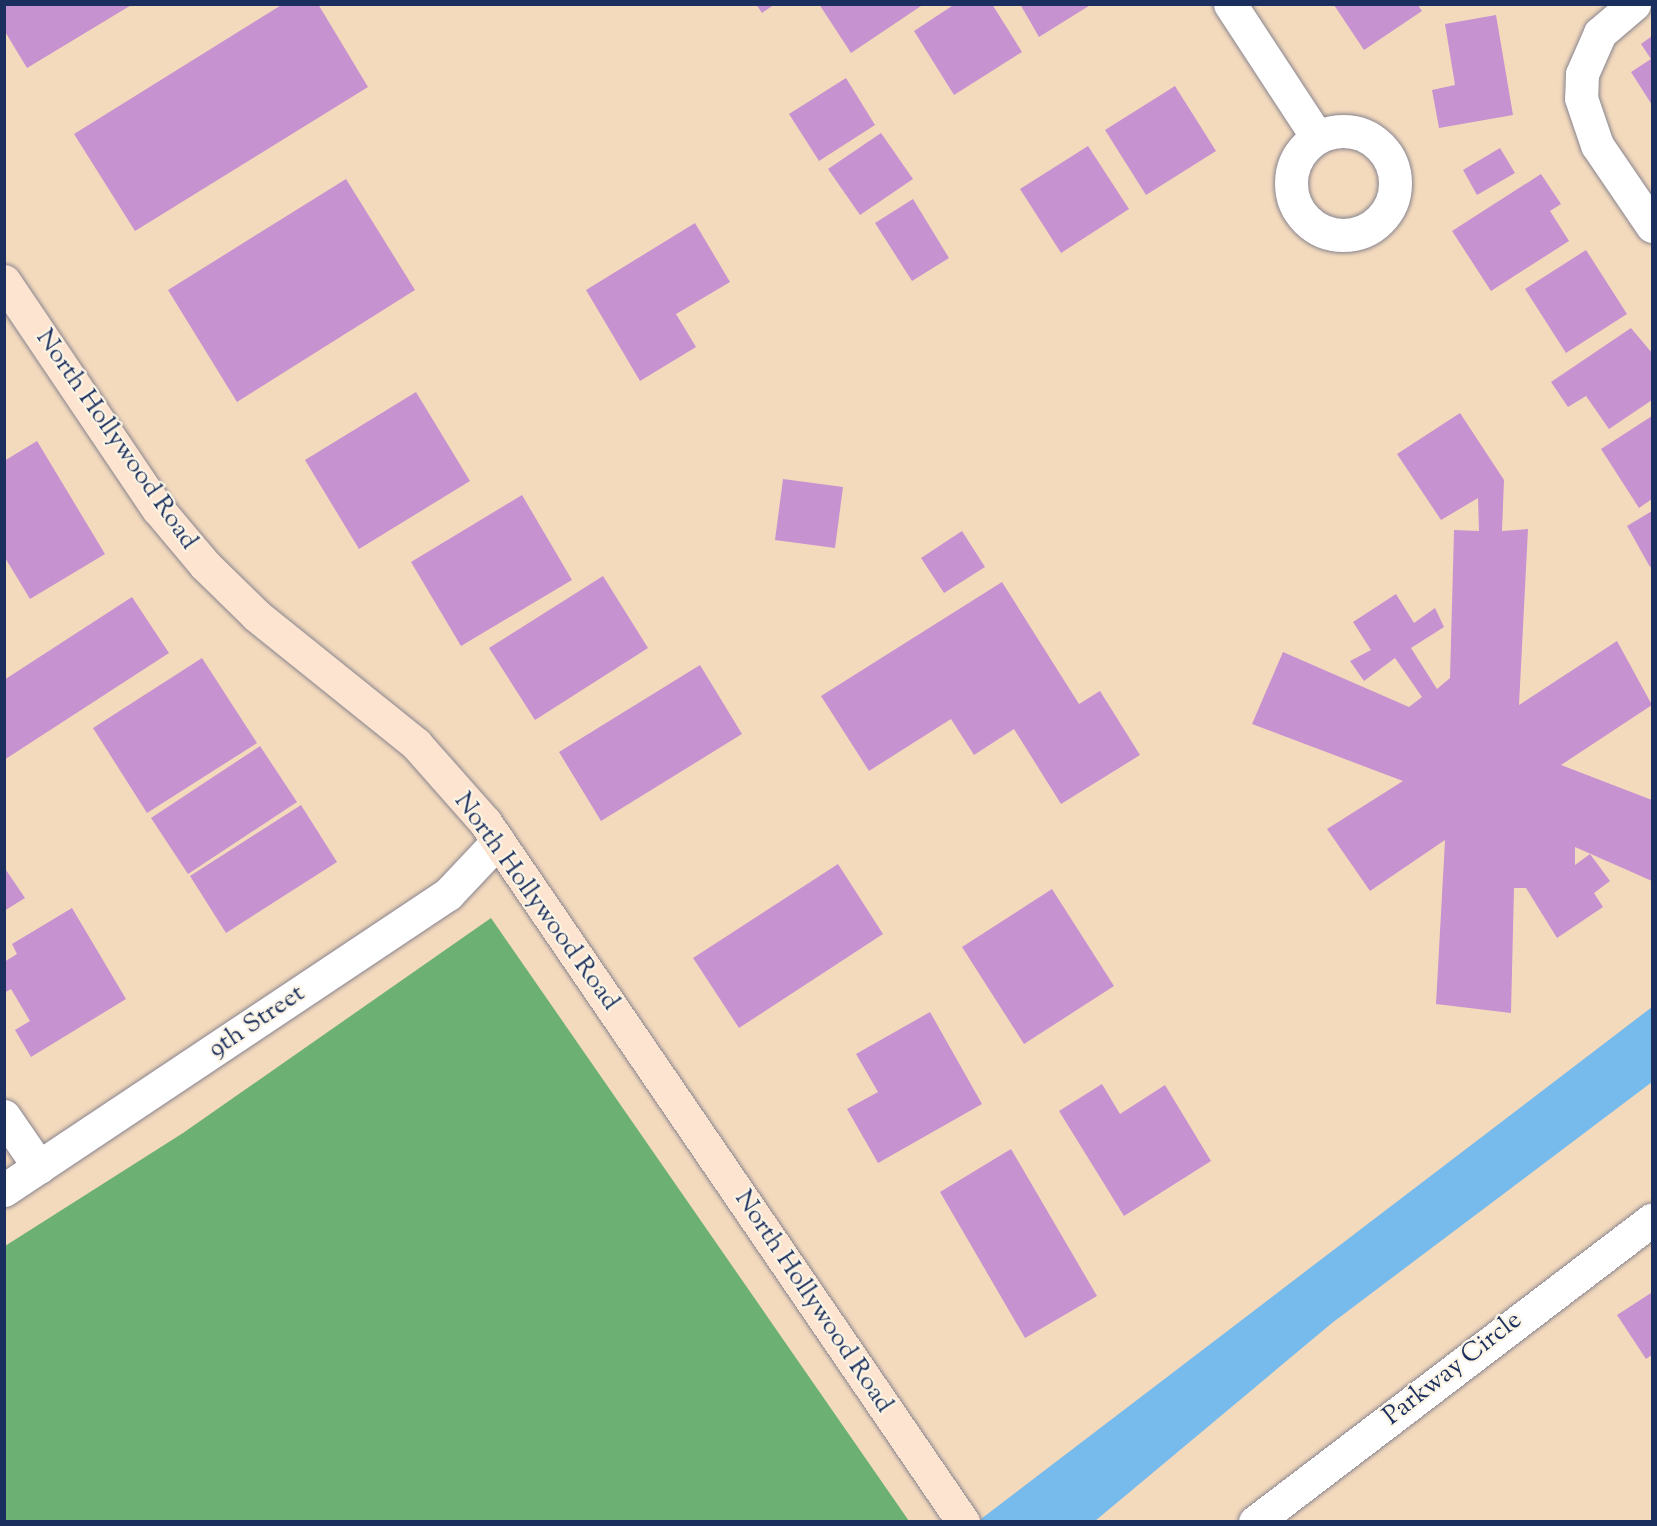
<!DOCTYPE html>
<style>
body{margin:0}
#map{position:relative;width:1657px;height:1526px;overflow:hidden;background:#f4dabd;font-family:"Sorts Mill Goudy",serif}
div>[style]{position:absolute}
.forest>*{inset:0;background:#6cb074}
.water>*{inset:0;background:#77baec}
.building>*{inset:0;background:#c792d0}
.roads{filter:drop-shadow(0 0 2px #88848e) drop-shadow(0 0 2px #88848e)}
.street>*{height:33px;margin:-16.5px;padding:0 16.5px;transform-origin:16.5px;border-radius:16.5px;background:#fff}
.street>.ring{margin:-16.5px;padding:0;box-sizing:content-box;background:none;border:33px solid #fff;border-radius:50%}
.secondary>*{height:33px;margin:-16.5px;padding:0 16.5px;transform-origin:16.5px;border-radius:16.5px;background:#fde4d0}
span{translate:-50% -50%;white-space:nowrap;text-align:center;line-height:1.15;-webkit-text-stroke:4.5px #fcf5e5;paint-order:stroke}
.street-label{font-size:26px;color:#1b2f5e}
.frame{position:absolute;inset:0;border:6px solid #1b2f5e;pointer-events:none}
</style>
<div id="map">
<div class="forest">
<i style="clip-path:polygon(491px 918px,909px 1521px,5px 1521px,5px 1246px,183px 1133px)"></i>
</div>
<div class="water">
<i style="clip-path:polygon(1652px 1007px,1652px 1082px,1332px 1323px,1095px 1521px,977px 1522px)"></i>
</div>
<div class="building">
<i style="clip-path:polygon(4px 4px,133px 4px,27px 68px,4px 30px)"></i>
<i style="clip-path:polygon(283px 4px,318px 4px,368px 87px,135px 231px,74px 134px)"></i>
<i style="clip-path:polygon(756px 4px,775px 4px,762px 13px)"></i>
<i style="clip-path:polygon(819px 4px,924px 4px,851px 53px)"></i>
<i style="clip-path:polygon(955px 4px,992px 4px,1022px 52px,954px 95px,914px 31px)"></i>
<i style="clip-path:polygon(1020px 4px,1092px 4px,1039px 37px)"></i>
<i style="clip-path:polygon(1334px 5px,1418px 5px,1422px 11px,1364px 50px)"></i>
<i style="clip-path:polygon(1496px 15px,1513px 115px,1439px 128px,1432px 90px,1455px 85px,1445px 24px)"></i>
<i style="clip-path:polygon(1652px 36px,1652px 105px,1631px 72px,1651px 59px,1641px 44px)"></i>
<i style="clip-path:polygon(846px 78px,875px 125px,819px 161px,789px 114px)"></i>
<i style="clip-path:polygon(1175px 86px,1216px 151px,1146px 195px,1105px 130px)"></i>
<i style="clip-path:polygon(881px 133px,913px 179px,860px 215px,828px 169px)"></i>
<i style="clip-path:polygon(1088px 146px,1129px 209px,1061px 253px,1020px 189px)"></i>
<i style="clip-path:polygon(1500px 148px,1515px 173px,1477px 195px,1463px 170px)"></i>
<i style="clip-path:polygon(1541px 174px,1561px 204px,1550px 211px,1569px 241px,1491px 291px,1452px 231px)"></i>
<i style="clip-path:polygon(346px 179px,415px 290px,237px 402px,168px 290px)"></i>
<i style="clip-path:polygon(913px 199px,949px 258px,912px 281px,875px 223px)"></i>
<i style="clip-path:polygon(695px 223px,730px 282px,676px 314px,696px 347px,640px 381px,586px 290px)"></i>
<i style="clip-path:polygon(1586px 250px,1627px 314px,1566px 353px,1525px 289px)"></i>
<i style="clip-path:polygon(1631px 328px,1652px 353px,1652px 400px,1609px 429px,1586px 396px,1568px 407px,1551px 382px)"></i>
<i style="clip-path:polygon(416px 392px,470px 481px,359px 549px,305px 460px)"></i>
<i style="clip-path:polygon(1460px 413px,1504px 480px,1502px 531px,1528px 529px,1519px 705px,1617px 641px,1652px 705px,1561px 765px,1652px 800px,1652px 881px,1575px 847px,1575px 865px,1590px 854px,1610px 881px,1594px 893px,1603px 907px,1557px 938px,1526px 888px,1514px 888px,1511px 1013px,1436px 1004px,1445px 840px,1370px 891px,1327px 829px,1403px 781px,1252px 724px,1283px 652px,1409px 707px,1422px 697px,1395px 658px,1364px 681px,1350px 661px,1371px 650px,1353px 622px,1396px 594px,1414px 623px,1435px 608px,1444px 627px,1411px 648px,1437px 689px,1450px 678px,1454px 530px,1479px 531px,1478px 498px,1441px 520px,1397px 454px)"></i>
<i style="clip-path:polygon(1652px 416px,1652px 499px,1639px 508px,1601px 449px)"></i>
<i style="clip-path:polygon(37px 441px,105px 554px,30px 599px,4px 556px,4px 461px)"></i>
<i style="clip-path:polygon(783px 479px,843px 487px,835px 548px,775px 540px)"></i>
<i style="clip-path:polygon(522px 495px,572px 580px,461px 646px,411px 562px)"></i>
<i style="clip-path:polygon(1652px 511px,1652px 566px,1650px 567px,1627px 526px)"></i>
<i style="clip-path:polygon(962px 531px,985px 567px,944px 593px,921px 558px)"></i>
<i style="clip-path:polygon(603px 576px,648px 648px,535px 720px,489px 648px)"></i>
<i style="clip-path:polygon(1002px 582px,1079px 704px,1100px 691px,1140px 755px,1061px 804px,1014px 729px,974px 755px,951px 719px,869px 771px,821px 696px)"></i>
<i style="clip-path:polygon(132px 597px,169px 653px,4px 760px,4px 680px)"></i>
<i style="clip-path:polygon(202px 658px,257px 743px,147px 813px,93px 728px)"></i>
<i style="clip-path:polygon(700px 665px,742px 734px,601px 821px,559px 752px)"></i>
<i style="clip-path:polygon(260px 746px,297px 802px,188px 874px,151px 818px)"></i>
<i style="clip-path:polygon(301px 805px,337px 862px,226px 933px,190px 876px)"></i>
<i style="clip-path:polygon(838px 864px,883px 934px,739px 1028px,693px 958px)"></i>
<i style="clip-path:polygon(4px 867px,25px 898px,4px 911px)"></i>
<i style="clip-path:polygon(1052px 889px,1114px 986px,1024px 1044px,962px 947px)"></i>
<i style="clip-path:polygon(72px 908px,126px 999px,31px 1057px,15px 1030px,30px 1021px,11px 989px,4px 993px,4px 962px,17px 954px,12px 944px)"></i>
<i style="clip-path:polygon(930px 1012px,982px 1104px,878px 1163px,847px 1109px,878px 1092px,856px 1054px)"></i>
<i style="clip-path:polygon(1102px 1084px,1120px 1114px,1165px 1085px,1211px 1161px,1124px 1216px,1059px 1111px)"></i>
<i style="clip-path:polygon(1011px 1149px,1097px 1296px,1025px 1338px,940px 1192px)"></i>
<i style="clip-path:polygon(1651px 1293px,1652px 1355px,1646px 1359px,1617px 1315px)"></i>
</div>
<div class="roads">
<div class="street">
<i style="left:1230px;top:4px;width:159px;rotate:56.8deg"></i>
<i style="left:1634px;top:4px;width:45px;rotate:139.5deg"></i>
<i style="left:1600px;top:33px;width:45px;rotate:113.7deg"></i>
<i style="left:1582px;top:74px;width:24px;rotate:92deg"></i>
<i style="left:1581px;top:98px;width:50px;rotate:71.2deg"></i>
<i style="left:1597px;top:145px;width:98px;rotate:55.8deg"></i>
<i class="ring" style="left:1291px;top:131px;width:71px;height:71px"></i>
<i style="left:4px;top:1116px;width:62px;rotate:55.5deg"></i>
<i style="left:4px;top:1190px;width:534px;rotate:-33.69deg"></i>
<i style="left:448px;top:894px;width:73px;rotate:-46.7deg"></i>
<i style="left:1255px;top:1522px;width:499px;rotate:-37.3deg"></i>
</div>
<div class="secondary">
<i style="left:4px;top:281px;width:275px;rotate:56deg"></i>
<i style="left:158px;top:509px;width:73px;rotate:50deg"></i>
<i style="left:205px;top:565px;width:73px;rotate:44.4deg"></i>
<i style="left:257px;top:616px;width:204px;rotate:38.8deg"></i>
<i style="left:416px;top:744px;width:104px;rotate:48.5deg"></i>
<i style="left:485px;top:822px;width:848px;rotate:55.67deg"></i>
</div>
</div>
<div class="street-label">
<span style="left:116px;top:440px;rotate:55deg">North Hollywood Road</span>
<span style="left:536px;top:902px;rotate:54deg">North Hollywood Road</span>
<span style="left:257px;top:1022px;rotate:-34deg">9th Street</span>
<span style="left:813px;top:1302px;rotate:56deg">North Hollywood Road</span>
<span style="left:1453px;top:1369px;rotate:-38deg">Parkway Circle</span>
</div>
<div class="frame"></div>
</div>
